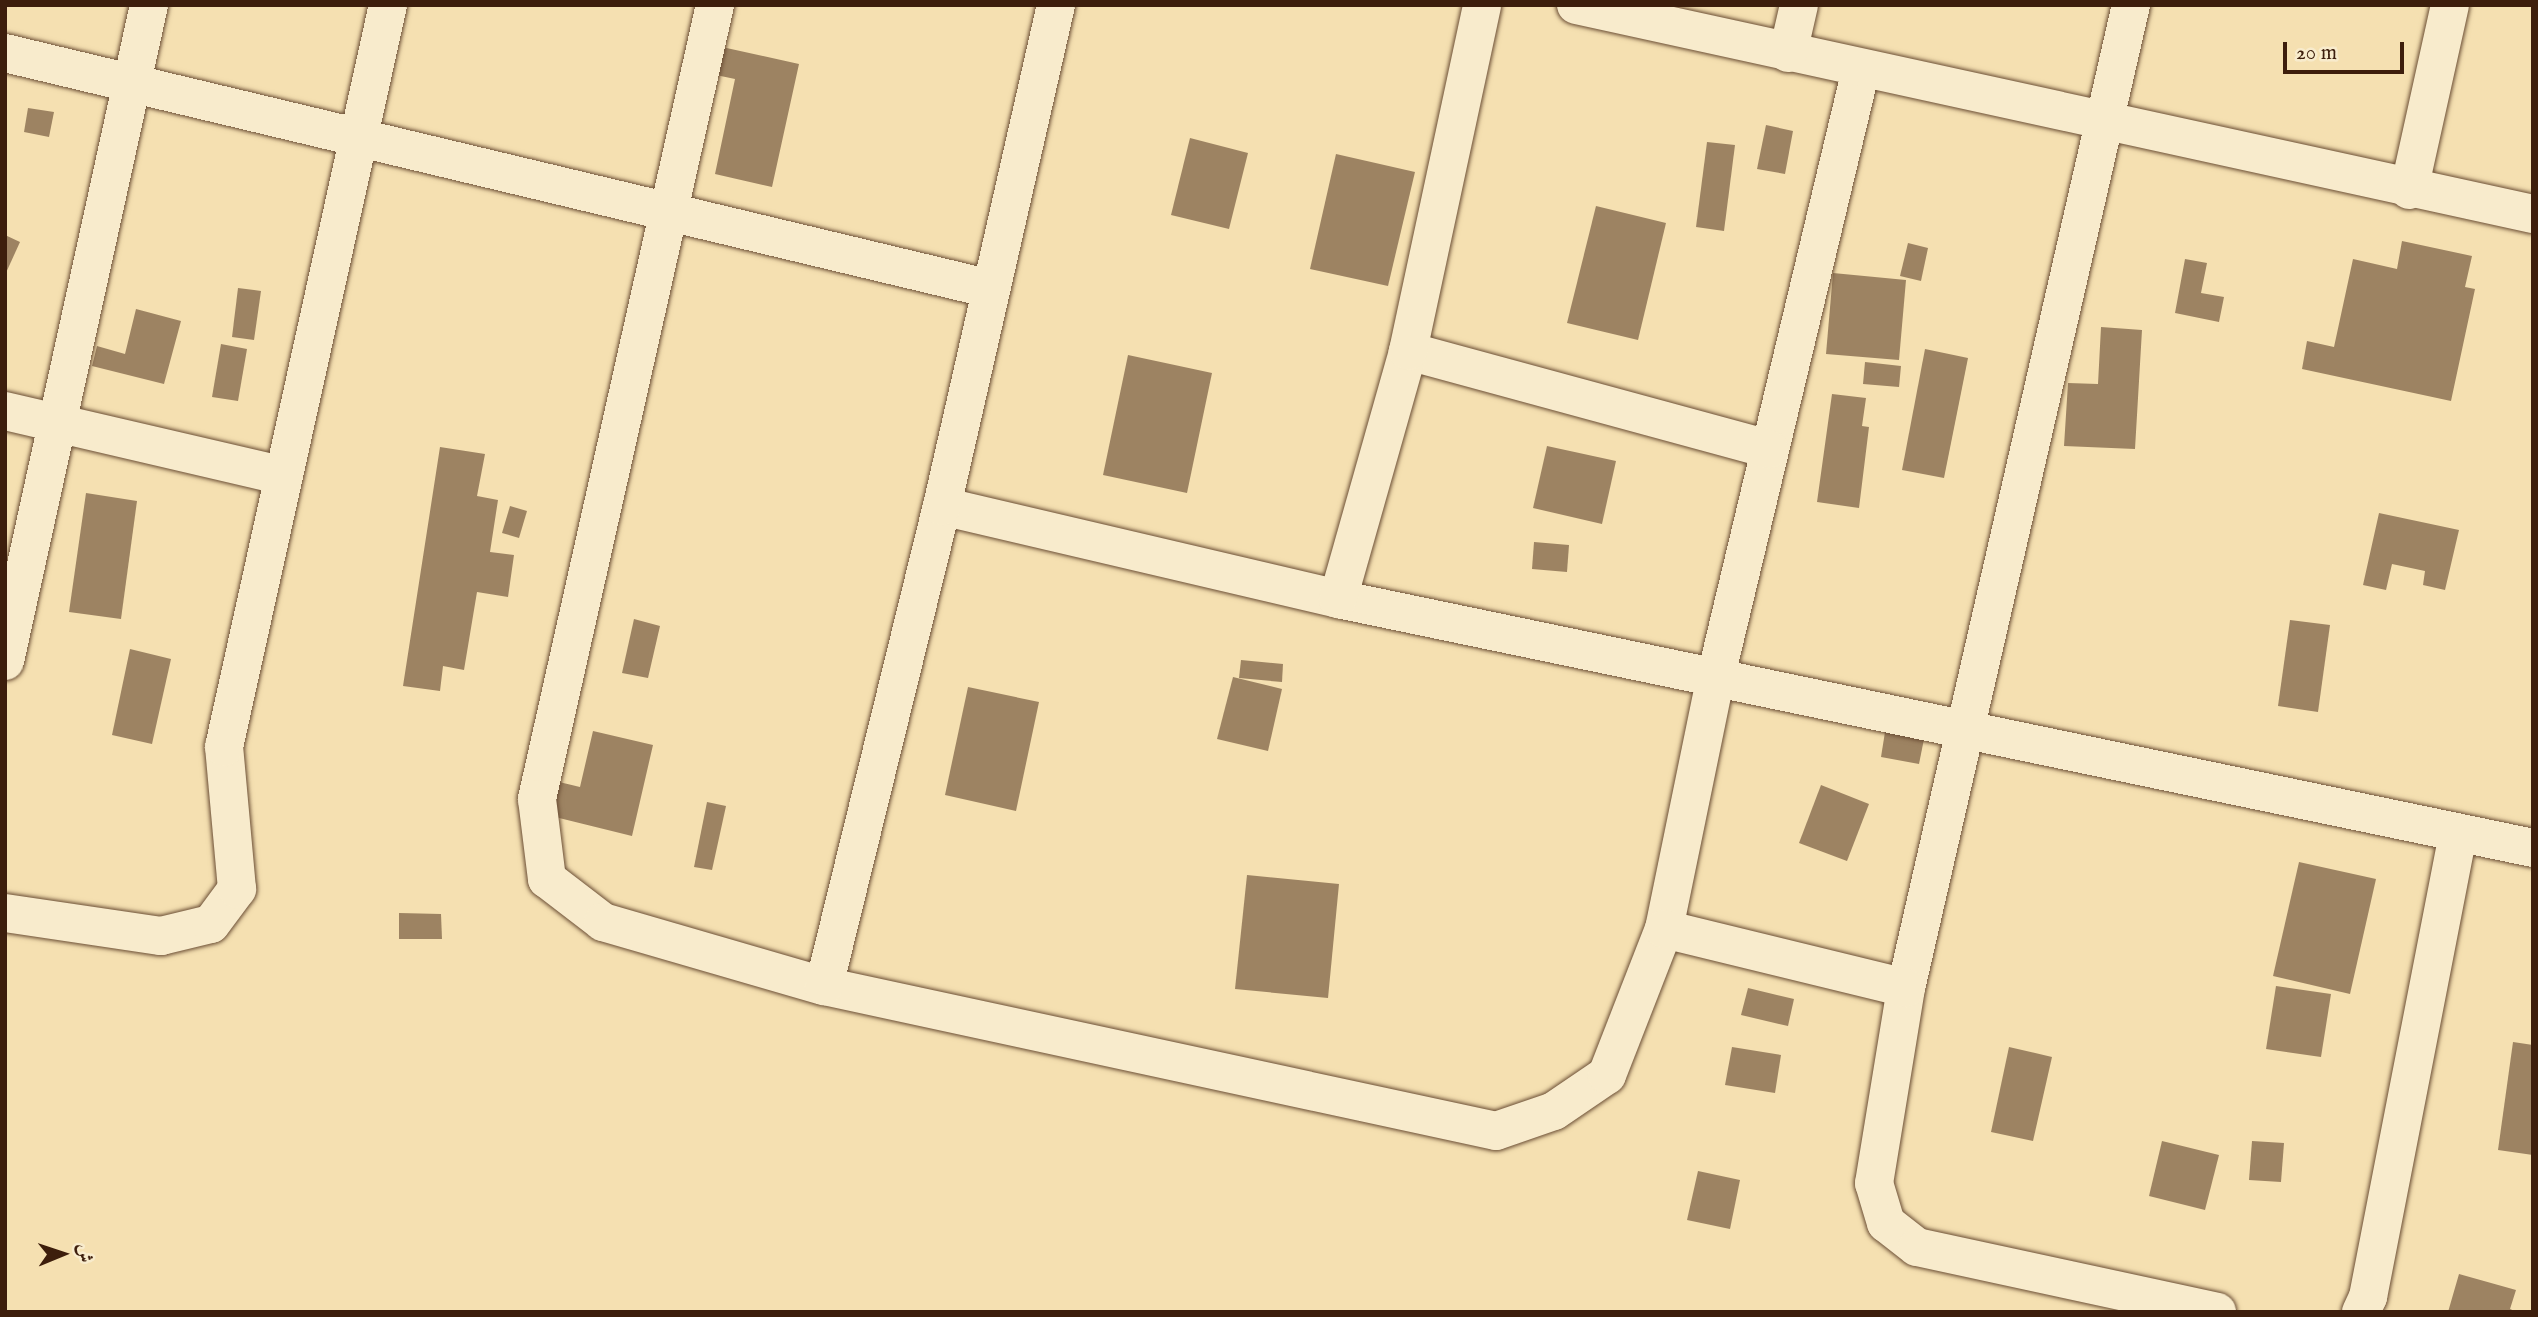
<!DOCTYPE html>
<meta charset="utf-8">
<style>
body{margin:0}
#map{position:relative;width:2538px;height:1317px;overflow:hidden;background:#f5e0b1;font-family:"IM FELL English",Amiri,serif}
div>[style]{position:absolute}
.building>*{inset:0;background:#9d8362}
.roads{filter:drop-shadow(0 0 2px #6b4e35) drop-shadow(0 0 2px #6b4e35)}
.street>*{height:38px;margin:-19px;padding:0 19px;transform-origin:19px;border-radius:19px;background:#f8ebcc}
span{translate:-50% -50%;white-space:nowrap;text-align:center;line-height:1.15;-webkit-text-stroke:5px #f8ebcc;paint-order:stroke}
.frame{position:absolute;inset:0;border:7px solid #3d1e0c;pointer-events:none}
.north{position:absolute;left:28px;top:1219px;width:70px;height:70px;-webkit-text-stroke:5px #f8ebcc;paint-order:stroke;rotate:88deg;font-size:19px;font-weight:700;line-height:28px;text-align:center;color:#3d1e0c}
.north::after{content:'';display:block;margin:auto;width:24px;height:32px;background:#3d1e0c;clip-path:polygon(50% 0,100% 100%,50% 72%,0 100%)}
.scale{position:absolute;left:2283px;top:42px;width:121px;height:32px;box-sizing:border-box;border:4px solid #3d1e0c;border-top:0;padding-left:9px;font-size:21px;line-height:24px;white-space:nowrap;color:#3d1e0c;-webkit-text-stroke:5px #f8ebcc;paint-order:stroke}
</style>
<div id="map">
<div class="building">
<i style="clip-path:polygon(722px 47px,799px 64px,772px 187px,715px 174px,735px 79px,716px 75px)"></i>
<i style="clip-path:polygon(28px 108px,54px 112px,49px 137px,24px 132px)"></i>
<i style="clip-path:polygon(1766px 125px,1793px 131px,1785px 174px,1757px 169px)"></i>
<i style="clip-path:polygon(1190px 138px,1248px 153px,1229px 229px,1171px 215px)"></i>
<i style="clip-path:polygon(1707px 142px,1735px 145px,1724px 231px,1696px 227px)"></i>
<i style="clip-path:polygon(1336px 154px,1415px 172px,1388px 286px,1310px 269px)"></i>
<i style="clip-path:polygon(1596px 206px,1666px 223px,1638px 340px,1567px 323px)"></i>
<i style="clip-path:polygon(5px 235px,20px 242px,5px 275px)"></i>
<i style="clip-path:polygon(2402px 241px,2472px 256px,2465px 287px,2475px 289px,2451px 401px,2302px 369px,2307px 341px,2334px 347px,2353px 259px,2397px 269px)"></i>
<i style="clip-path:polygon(1908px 243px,1928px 248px,1921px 281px,1900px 276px)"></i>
<i style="clip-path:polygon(2185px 259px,2207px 263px,2201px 293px,2224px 297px,2219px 322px,2175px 313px)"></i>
<i style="clip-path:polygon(1833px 273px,1906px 280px,1899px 360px,1826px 354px)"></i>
<i style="clip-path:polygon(238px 288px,261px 291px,254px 340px,232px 337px)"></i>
<i style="clip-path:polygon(136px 309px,181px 321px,164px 384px,92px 366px,97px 346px,125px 354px)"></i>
<i style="clip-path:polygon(2101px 327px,2142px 330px,2135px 449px,2064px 446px,2068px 383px,2098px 384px)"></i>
<i style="clip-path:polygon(221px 344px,247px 349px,238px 401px,212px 397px)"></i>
<i style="clip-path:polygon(1925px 349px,1968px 358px,1944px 478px,1902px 470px)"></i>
<i style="clip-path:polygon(1128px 355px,1212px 373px,1187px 493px,1103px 475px)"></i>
<i style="clip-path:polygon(1865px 362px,1901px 366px,1899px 387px,1863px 384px)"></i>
<i style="clip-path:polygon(1832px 394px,1866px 398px,1862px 426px,1869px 427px,1859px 508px,1817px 502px)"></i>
<i style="clip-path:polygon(1547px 446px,1616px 461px,1602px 524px,1533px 508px)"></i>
<i style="clip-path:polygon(440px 447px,485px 454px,477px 496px,498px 500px,490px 552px,514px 555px,508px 597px,477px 592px,464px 670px,443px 666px,440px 691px,403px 686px)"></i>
<i style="clip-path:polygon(86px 493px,137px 501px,121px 619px,69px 612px)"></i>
<i style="clip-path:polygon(510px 506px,527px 511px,519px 538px,502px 533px)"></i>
<i style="clip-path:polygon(2379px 513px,2459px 530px,2445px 590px,2423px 585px,2425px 571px,2392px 564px,2386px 590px,2363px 585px)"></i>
<i style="clip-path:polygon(1534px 542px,1569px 545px,1567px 572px,1532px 569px)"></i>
<i style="clip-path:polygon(634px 619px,660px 626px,648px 678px,622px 673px)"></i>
<i style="clip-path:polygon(2290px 620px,2330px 625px,2318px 712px,2278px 706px)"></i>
<i style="clip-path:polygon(130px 649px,171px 659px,152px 744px,112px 735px)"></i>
<i style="clip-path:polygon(1241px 660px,1283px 664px,1282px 682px,1239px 678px)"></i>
<i style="clip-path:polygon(1233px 677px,1282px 689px,1268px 751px,1217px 739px)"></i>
<i style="clip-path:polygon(968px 687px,1039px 702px,1016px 811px,945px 795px)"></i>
<i style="clip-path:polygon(593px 731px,653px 745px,632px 836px,547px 815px,555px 781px,580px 787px)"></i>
<i style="clip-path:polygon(1885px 732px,1924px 739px,1919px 764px,1881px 757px)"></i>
<i style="clip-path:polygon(1821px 785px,1869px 804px,1847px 861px,1799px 843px)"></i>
<i style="clip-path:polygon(707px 802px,726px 806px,712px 870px,694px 867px)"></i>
<i style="clip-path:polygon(2299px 862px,2376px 879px,2350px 994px,2273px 976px)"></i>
<i style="clip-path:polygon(1247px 875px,1339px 884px,1328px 998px,1235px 989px)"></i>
<i style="clip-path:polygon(399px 913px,441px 914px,442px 939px,399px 939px)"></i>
<i style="clip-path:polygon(2276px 986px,2331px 994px,2321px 1057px,2266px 1049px)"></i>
<i style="clip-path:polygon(1748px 988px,1794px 999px,1788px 1026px,1741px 1015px)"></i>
<i style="clip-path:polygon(2513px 1042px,2533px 1045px,2533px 1155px,2498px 1150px)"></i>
<i style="clip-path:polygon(1732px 1047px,1781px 1055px,1775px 1093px,1725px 1085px)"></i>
<i style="clip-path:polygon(2009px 1047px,2052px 1057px,2033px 1141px,1991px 1132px)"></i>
<i style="clip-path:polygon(2162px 1141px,2219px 1155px,2205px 1210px,2149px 1196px)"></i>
<i style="clip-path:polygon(2252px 1141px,2284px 1143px,2281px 1182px,2249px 1180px)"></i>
<i style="clip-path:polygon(1698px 1171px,1740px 1180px,1730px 1229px,1687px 1220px)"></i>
<i style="clip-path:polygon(2459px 1274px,2516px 1290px,2510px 1309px,2517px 1312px,2448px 1312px)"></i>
</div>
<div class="roads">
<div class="street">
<i style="left:715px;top:5px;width:814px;rotate:102.64deg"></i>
<i style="left:537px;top:799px;width:81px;rotate:82.9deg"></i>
<i style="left:547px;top:879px;width:71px;rotate:37.5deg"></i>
<i style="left:603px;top:922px;width:230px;rotate:16.2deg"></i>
<i style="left:824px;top:986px;width:687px;rotate:12.18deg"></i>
<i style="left:1496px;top:1131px;width:61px;rotate:-19deg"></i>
<i style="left:1554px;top:1111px;width:64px;rotate:-34.2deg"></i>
<i style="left:1607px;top:1075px;width:157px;rotate:-68.7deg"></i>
<i style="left:1664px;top:929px;width:258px;rotate:-78.4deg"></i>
<i style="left:1716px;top:676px;width:624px;rotate:-76.56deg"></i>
<i style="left:1576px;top:5px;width:980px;rotate:12.32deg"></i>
<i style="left:2131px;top:5px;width:1008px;rotate:102.89deg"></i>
<i style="left:1906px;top:988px;width:198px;rotate:99.3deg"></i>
<i style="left:1874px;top:1183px;width:42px;rotate:73.3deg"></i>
<i style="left:1886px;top:1223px;width:39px;rotate:38deg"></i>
<i style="left:1917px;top:1247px;width:307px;rotate:12.2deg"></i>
<i style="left:5px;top:53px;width:1014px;rotate:13.46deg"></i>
<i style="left:1788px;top:53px;width:49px;rotate:-77.1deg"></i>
<i style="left:2409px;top:190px;width:189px;rotate:-77.5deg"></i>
<i style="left:1408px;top:351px;width:374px;rotate:15.2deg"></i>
<i style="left:5px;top:411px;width:286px;rotate:13.1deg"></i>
<i style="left:942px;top:506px;width:407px;rotate:13.2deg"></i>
<i style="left:1338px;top:599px;width:1221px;rotate:11.77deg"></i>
<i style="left:1338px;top:599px;width:258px;rotate:-74.2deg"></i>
<i style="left:1408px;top:351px;width:354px;rotate:-77.9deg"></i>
<i style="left:5px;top:661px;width:672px;rotate:-77.62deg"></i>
<i style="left:5px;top:913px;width:158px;rotate:8.4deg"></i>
<i style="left:161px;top:936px;width:51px;rotate:-13.5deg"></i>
<i style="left:211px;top:924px;width:44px;rotate:-53.4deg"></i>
<i style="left:237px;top:889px;width:143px;rotate:-95.2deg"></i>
<i style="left:224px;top:747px;width:760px;rotate:-77.54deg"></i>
<i style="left:1664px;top:929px;width:249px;rotate:13.7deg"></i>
<i style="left:824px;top:986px;width:494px;rotate:-76.2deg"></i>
<i style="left:942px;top:506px;width:514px;rotate:-77.18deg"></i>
<i style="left:2361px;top:1312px;width:17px;rotate:-65deg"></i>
<i style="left:2368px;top:1297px;width:473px;rotate:-79deg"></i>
</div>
</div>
<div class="frame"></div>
<div class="north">ش</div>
<div class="scale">20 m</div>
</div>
